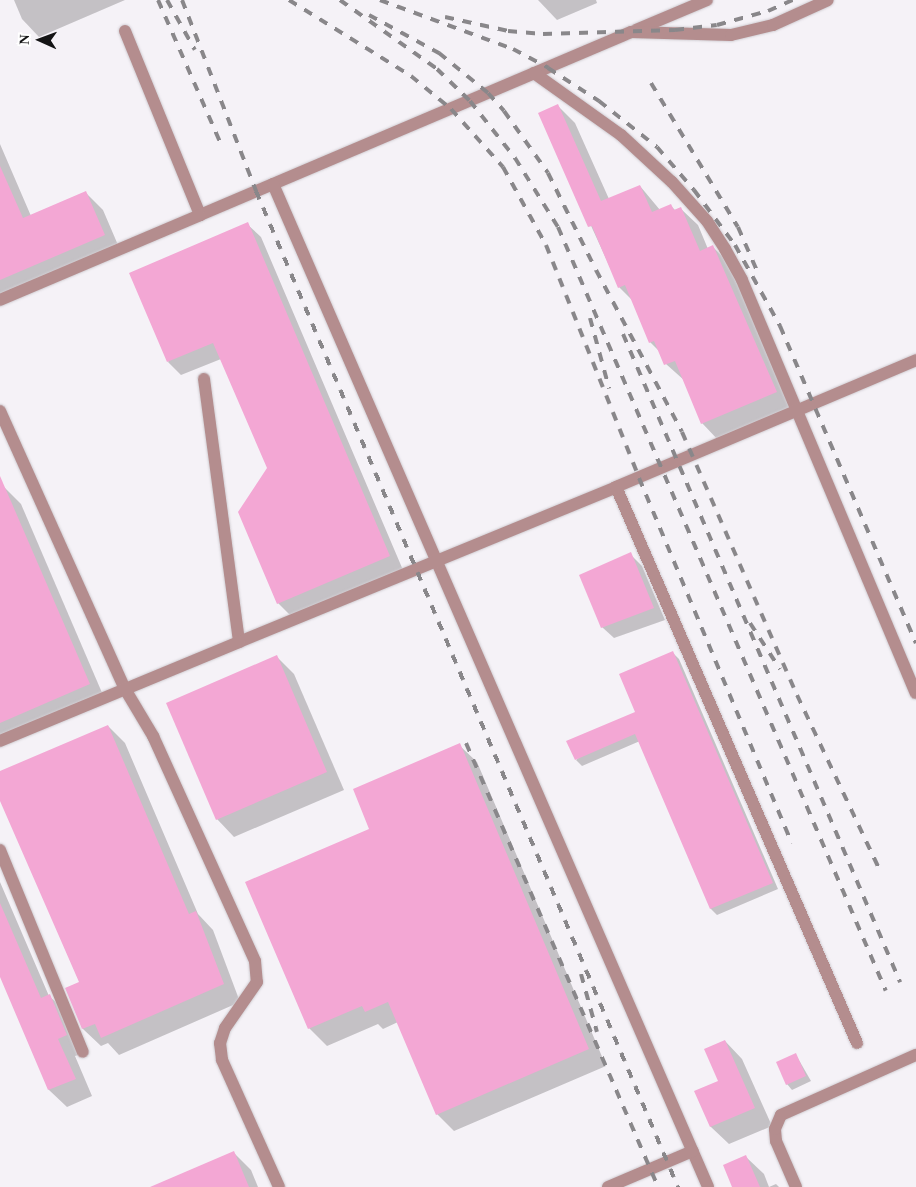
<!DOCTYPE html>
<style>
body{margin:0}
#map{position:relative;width:916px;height:1187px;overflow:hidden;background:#f5f2f7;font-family:"Times New Roman",serif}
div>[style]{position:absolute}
.shadow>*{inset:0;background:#0003}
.building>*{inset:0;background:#f3a7d4}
.roads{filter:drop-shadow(0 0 1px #d1ced3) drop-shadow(0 0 1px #d1ced3)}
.service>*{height:12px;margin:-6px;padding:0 6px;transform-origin:6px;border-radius:6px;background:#b48d8e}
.rail>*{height:4px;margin-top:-2px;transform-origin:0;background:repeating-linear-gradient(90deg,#89878a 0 9px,transparent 0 18px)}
span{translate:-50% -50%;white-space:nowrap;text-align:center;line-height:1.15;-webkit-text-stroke:4px #fff;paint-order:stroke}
.north{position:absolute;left:15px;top:15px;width:50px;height:50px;-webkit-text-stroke:4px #fff;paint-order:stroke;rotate:272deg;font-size:14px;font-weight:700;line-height:20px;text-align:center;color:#141415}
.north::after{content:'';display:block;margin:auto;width:18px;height:22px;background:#141415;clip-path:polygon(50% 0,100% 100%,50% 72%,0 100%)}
</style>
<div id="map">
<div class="shadow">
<i style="clip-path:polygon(14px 0,125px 0,39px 37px,22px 19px)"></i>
<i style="clip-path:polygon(538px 0,596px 0,597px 3px,557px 20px)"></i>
<i style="clip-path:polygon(558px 106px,575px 123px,609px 199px,640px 186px,660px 210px,671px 206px,675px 210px,680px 208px,698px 225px,708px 249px,712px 246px,730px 264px,793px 409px,719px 441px,702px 423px,685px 381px,666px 364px,660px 352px,650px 342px,634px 302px,619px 287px,540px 114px)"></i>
<i style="clip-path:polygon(0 144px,31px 216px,86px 193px,103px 210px,121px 252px,0 305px)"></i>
<i style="clip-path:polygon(247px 224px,261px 237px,403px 570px,292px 617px,278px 603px,268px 468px,221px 359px,181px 375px,168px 362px)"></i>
<i style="clip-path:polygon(4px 487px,21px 504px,106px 702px,0 747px,0 489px)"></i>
<i style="clip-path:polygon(630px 554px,642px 566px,665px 620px,614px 638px,602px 627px)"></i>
<i style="clip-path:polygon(673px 653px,679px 659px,778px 889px,717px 915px,711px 909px,640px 741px,582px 766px,576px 760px,636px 713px)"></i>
<i style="clip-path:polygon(276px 656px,294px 674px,344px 790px,234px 837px,217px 819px)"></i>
<i style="clip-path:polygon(108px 726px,125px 743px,198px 914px,213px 930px,240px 1002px,119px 1055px,108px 1043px,101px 1046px,83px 1029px,67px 988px,80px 983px,0 797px,0 772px)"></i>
<i style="clip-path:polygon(459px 745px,477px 762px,606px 1066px,454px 1131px,437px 1114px,398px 1022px,383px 1029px,378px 1024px,327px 1046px,309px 1028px,247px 882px,371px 830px)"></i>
<i style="clip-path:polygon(0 882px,49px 996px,68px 1013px,84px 1053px,75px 1056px,92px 1096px,67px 1107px,49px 1090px,0 974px)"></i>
<i style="clip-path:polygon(725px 1041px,742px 1059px,772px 1126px,729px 1144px,711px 1127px,696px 1092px,719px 1082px)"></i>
<i style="clip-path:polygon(796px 1055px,811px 1081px,792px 1090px,787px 1084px)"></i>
<i style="clip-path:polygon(234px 1153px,251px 1170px,258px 1187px,186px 1187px)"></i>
<i style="clip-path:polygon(746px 1157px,764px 1174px,769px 1187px,734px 1187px)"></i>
<i style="clip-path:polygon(776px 1184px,779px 1187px,769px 1187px)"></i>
</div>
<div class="building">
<i style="clip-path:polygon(558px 104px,601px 201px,640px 185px,652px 212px,671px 204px,674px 210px,681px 207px,700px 251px,713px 245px,777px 392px,701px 424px,675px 361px,664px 365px,654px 341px,649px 343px,625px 285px,618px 288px,592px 226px,588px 227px,538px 113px)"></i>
<i style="clip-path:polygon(0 166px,23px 218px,86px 191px,105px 235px,0 280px)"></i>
<i style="clip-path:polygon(248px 222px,390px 556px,277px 604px,238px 512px,267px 468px,213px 343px,167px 362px,129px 273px)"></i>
<i style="clip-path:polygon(0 476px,90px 684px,0 723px)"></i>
<i style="clip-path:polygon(631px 552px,654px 608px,601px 628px,579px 575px)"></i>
<i style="clip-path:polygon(673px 651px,773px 883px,710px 909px,635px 734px,575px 760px,566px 741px,635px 712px,619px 674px)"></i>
<i style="clip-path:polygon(277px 655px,327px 772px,216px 820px,166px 703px)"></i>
<i style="clip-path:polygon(108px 725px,189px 914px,196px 911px,224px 984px,101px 1038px,95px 1024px,82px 1029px,65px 988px,79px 982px,0 801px,0 771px)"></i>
<i style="clip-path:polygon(460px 743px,589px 1049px,436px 1115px,388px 1002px,365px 1012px,362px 1006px,308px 1029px,245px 882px,369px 829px,353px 789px)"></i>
<i style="clip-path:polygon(0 903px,41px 998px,50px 994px,67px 1035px,58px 1039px,76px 1079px,48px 1090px,0 977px)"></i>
<i style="clip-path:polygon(725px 1040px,755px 1108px,710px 1127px,694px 1091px,718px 1081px,704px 1049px)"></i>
<i style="clip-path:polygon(796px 1053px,806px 1076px,786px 1085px,776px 1062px)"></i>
<i style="clip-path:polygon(234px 1151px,249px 1187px,150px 1187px)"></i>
<i style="clip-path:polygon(746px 1155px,760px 1187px,732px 1187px,723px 1165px)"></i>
</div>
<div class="roads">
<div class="service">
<i style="left:636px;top:30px;width:77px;rotate:-22.9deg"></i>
<i style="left:125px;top:31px;width:199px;rotate:67.8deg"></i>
<i style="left:200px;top:215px;width:468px;rotate:-23deg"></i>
<i style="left:631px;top:32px;width:100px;rotate:1.7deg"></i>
<i style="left:731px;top:35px;width:43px;rotate:-13.4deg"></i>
<i style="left:773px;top:25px;width:60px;rotate:-24.4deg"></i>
<i style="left:534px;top:73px;width:107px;rotate:35.5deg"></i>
<i style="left:621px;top:135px;width:69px;rotate:42.7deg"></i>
<i style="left:672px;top:182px;width:52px;rotate:48.1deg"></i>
<i style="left:707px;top:221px;width:33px;rotate:57deg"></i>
<i style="left:725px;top:249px;width:35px;rotate:61deg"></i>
<i style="left:742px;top:280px;width:448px;rotate:67.2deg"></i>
<i style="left:273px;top:184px;width:1093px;rotate:66.55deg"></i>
<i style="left:0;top:300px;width:217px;rotate:-23deg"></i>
<i style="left:204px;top:379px;width:265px;rotate:82.4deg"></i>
<i style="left:239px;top:642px;width:408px;rotate:-22.3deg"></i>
<i style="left:0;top:411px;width:305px;rotate:65.8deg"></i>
<i style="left:125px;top:689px;width:55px;rotate:59.2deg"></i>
<i style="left:153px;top:736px;width:247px;rotate:65.6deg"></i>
<i style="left:255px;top:961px;width:21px;rotate:85deg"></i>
<i style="left:257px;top:982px;width:56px;rotate:124.8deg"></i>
<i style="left:225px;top:1028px;width:16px;rotate:108deg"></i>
<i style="left:220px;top:1043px;width:17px;rotate:83deg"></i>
<i style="left:222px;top:1060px;width:139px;rotate:65.8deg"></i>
<i style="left:0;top:741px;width:259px;rotate:-22.5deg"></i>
<i style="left:0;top:850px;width:218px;rotate:67.7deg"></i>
<i style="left:857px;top:1043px;width:606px;rotate:-113.43deg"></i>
<i style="left:616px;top:487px;width:326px;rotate:-22.9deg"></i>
<i style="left:608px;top:1187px;width:92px;rotate:-23deg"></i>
<i style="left:796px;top:1187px;width:50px;rotate:-113.5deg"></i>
<i style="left:776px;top:1141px;width:12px;rotate:-95deg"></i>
<i style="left:775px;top:1129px;width:15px;rotate:-67deg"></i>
<i style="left:781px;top:1115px;width:148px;rotate:-24deg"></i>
</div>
</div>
<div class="rail">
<i style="left:158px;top:0;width:155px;rotate:66.4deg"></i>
<i style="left:167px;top:0;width:57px;rotate:60.8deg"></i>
<i style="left:182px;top:0;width:205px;rotate:68.8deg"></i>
<i style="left:256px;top:191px;width:1082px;rotate:67.04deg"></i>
<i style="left:289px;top:0;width:144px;rotate:31.9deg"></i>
<i style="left:411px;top:76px;width:52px;rotate:39.5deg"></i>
<i style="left:451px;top:109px;width:78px;rotate:48.1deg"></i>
<i style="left:503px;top:167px;width:89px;rotate:61.1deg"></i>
<i style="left:546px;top:245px;width:251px;rotate:68.2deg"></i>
<i style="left:639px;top:478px;width:396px;rotate:67.3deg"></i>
<i style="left:340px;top:0;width:119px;rotate:35.4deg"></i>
<i style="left:437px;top:69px;width:46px;rotate:44.1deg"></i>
<i style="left:470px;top:101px;width:73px;rotate:51.7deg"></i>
<i style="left:515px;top:158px;width:81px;rotate:58.1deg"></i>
<i style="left:558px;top:227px;width:831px;rotate:66.77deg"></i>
<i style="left:380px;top:0;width:142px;rotate:20.2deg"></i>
<i style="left:513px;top:49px;width:40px;rotate:28deg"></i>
<i style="left:548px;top:68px;width:61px;rotate:32.9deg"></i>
<i style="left:599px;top:101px;width:74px;rotate:38.4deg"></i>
<i style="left:657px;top:147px;width:57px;rotate:49.3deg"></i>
<i style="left:694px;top:190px;width:69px;rotate:53.3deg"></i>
<i style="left:735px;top:245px;width:93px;rotate:60.9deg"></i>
<i style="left:780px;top:326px;width:345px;rotate:66.8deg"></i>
<i style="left:369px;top:15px;width:80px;rotate:28.5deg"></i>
<i style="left:439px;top:53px;width:63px;rotate:39.2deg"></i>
<i style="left:488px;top:93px;width:24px;rotate:48deg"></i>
<i style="left:504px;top:111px;width:76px;rotate:54.6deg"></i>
<i style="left:548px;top:173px;width:108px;rotate:63.7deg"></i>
<i style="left:596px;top:270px;width:183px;rotate:62deg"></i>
<i style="left:682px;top:432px;width:287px;rotate:66.4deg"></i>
<i style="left:797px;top:695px;width:197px;rotate:64.7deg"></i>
<i style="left:445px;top:17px;width:65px;rotate:12.5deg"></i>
<i style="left:508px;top:31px;width:35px;rotate:5deg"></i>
<i style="left:543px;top:34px;width:132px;rotate:-1.7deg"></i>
<i style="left:675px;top:30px;width:42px;rotate:-6.8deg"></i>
<i style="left:717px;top:25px;width:53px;rotate:-15.4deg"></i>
<i style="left:768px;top:11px;width:27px;rotate:-24deg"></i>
<i style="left:651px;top:83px;width:168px;rotate:58.9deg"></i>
<i style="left:738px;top:227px;width:48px;rotate:66.6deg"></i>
<i style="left:590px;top:318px;width:73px;rotate:74.8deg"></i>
<i style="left:623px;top:334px;width:705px;rotate:66.85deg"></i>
<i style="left:750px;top:623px;width:55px;rotate:56.9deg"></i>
<i style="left:466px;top:743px;width:484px;rotate:66.6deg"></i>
<i style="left:581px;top:974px;width:60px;rotate:74.6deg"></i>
</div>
<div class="north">N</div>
</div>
